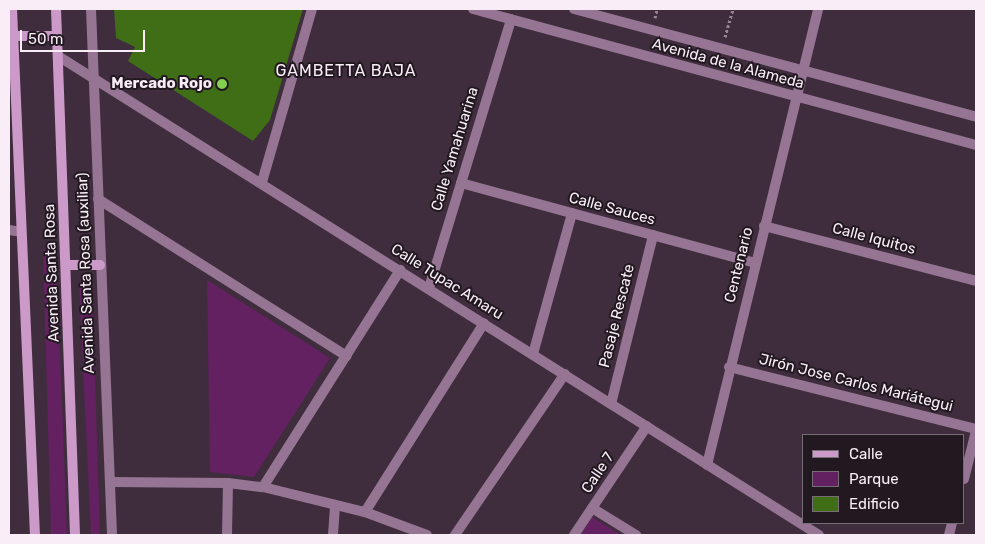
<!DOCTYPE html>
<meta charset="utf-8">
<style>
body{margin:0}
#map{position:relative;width:985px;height:544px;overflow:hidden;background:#3f2d3e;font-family:Rubik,sans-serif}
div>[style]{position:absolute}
.green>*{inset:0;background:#632162}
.building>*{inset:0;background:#3f6e16}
.path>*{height:3px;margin-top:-1.5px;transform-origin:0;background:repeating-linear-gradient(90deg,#958694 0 2.5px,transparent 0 5px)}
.minor>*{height:10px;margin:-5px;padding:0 5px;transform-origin:5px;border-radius:5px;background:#957593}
.tertiary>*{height:10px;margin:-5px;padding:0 5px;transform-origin:5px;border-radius:5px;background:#957593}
.secondary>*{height:10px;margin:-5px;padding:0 5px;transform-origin:5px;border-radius:5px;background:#cc9ac8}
.dots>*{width:14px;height:14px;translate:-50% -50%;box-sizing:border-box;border:2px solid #211820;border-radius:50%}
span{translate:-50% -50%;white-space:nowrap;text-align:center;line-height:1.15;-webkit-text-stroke:4px #211820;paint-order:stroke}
.street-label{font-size:15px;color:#f9edf8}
.poi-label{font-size:15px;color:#f9edf8;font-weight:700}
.right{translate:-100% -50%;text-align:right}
.neighbourhood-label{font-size:16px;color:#f9edf8;letter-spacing:1px}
.frame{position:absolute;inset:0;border:10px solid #f9edf8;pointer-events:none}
.legend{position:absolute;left:802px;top:434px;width:162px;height:90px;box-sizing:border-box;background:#211820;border:1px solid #776d76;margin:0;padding:6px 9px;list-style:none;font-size:15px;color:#f9edf8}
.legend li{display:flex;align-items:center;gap:10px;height:25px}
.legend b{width:25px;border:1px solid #776d76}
.scale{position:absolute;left:20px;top:30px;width:125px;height:22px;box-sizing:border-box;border:2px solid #f9edf8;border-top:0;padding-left:6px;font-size:15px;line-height:18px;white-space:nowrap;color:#f9edf8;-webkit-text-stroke:4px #211820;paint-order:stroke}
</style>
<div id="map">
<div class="green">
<i style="clip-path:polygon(56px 247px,67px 535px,51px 535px,43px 250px)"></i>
<i style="clip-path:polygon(207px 280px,330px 358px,254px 477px,210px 472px)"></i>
<i style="clip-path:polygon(92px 281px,100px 535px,91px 535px,79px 282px)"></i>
<i style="clip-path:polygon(592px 517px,621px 535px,581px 535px)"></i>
</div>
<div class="building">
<i style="clip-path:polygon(114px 9px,303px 9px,270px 120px,253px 141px,128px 61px,135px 47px,116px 38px)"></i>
</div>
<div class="path">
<i style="left:655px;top:18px;width:9px;rotate:-77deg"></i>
<i style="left:725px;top:37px;width:29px;rotate:-74deg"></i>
</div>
<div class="minor">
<i style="left:91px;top:9px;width:526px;rotate:87.71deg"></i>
<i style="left:58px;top:56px;width:899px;rotate:32.19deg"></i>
<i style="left:262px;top:182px;width:180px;rotate:-73.9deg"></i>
<i style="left:461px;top:183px;width:305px;rotate:15.2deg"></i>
<i style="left:98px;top:199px;width:294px;rotate:32.3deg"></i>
<i style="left:764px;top:226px;width:219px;rotate:14.5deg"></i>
<i style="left:9px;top:230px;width:12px;rotate:9deg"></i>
<i style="left:429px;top:288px;width:281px;rotate:-73deg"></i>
<i style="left:533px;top:354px;width:146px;rotate:-74.5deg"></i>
<i style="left:729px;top:367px;width:255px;rotate:14.1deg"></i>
<i style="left:611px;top:404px;width:174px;rotate:-76deg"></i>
<i style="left:707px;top:465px;width:469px;rotate:-76.3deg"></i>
<i style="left:964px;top:479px;width:49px;rotate:-76deg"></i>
<i style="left:110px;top:482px;width:118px;rotate:0.5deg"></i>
<i style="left:228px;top:483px;width:35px;rotate:7deg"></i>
<i style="left:263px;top:487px;width:105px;rotate:13.8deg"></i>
<i style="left:365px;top:512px;width:66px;rotate:20.4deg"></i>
<i style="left:263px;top:487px;width:257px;rotate:-57.7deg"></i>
<i style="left:592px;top:508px;width:52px;rotate:31.5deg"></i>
<i style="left:365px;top:512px;width:223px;rotate:-57.8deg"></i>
<i style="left:227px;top:535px;width:52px;rotate:-88.9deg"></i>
<i style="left:333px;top:535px;width:30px;rotate:-86deg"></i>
<i style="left:455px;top:535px;width:195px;rotate:-55.7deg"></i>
<i style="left:574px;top:535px;width:131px;rotate:-56.2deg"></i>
<i style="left:949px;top:535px;width:12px;rotate:-76deg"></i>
</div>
<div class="tertiary">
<i style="left:473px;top:9px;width:521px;rotate:15.13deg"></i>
<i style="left:574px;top:9px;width:416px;rotate:15deg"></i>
</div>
<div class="secondary">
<i style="left:12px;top:9px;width:527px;rotate:87.5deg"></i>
<i style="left:56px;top:9px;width:526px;rotate:87.93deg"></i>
<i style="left:14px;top:36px;width:43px"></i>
<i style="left:67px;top:265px;width:33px"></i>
</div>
<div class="dots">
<i style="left:222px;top:84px;background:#84cf4d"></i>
</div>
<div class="street-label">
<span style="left:728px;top:64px;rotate:15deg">Avenida de la Alameda</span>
<span style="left:455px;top:149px;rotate:-73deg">Calle Yamahuarina</span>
<span style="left:612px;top:209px;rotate:15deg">Calle Sauces</span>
<span style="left:874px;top:239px;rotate:15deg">Calle Iquitos</span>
<span style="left:739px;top:265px;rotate:-76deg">Centenario</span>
<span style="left:52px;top:273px;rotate:-92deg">Avenida Santa Rosa</span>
<span style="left:86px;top:273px;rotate:-92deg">Avenida Santa Rosa (auxiliar)</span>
<span style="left:447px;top:282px;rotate:32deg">Calle Tupac Amaru</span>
<span style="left:617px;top:316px;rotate:-76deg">Pasaje Rescate</span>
<span style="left:856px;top:383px;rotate:14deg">Jirón Jose Carlos Mariátegui</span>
<span style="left:598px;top:473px;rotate:-56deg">Calle 7</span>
</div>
<div class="poi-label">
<span class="right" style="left:212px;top:84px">Mercado Rojo</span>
</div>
<div class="neighbourhood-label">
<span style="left:346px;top:71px">GAMBETTA BAJA</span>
</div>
<div class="frame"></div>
<ul class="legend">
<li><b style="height:6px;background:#cc9ac8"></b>Calle</li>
<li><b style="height:14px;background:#632162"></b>Parque</li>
<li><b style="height:14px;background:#3f6e16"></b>Edificio</li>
</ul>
<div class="scale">50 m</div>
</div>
